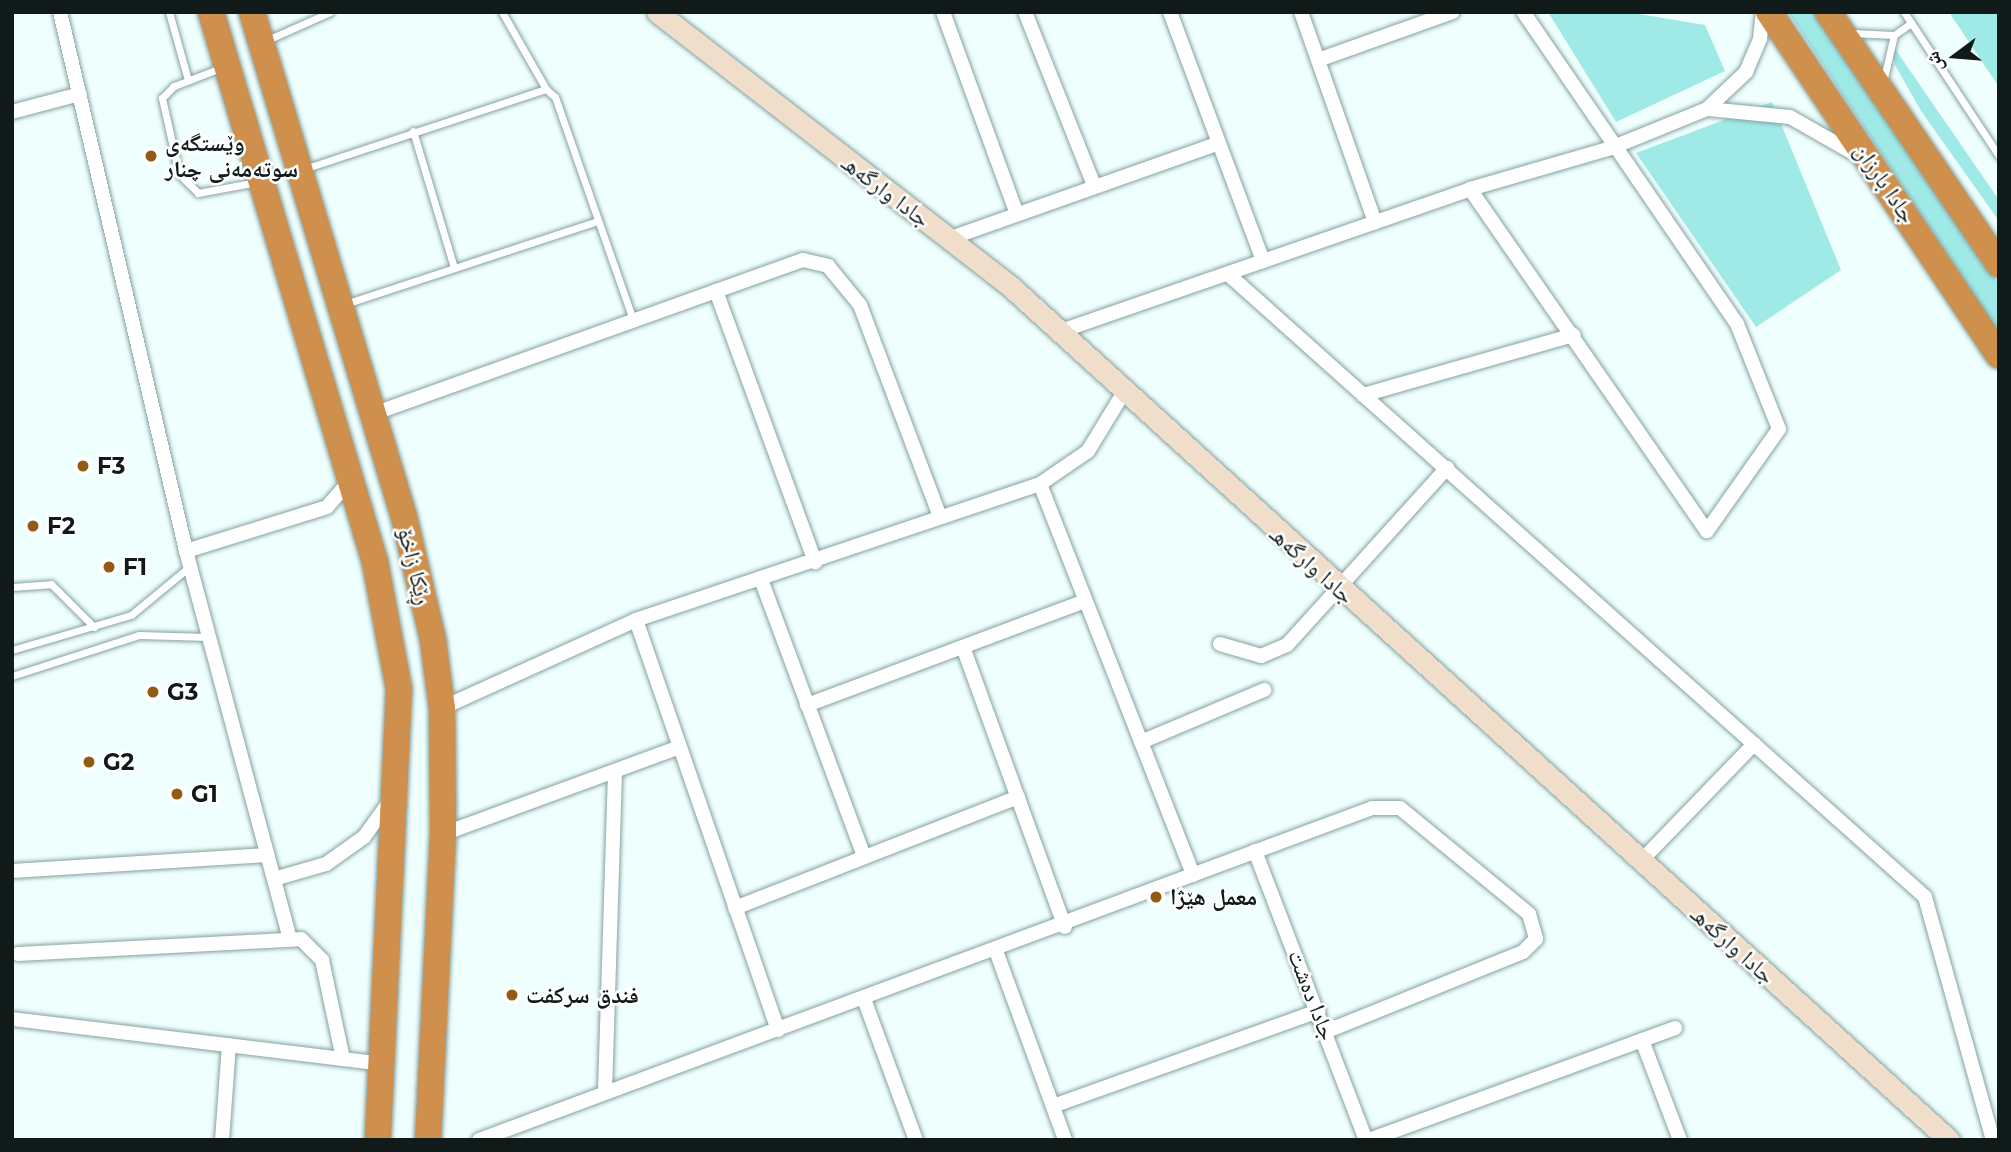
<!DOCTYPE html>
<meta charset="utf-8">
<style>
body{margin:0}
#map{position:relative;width:2011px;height:1152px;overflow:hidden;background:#eefffe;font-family:Montserrat,"Noto Naskh Arabic",sans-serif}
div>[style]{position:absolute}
.green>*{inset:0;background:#9feae7}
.roads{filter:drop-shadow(0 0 2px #86a1a0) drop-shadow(0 0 2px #86a1a0)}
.lane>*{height:7px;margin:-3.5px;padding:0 3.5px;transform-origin:3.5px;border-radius:3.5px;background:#fff}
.street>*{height:14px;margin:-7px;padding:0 7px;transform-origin:7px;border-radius:7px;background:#fff}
.secondary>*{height:21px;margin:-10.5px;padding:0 10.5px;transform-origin:10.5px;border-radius:10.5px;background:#f1deca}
.highway>*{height:26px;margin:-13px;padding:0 13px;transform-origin:13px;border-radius:13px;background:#d0904d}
.dots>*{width:19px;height:19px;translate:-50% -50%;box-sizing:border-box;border:4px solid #fff;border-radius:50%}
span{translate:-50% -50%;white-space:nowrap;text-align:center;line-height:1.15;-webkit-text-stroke:5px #fff;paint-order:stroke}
.poi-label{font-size:23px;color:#0f1a19;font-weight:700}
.left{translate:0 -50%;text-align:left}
.street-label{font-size:23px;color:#0f1a19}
.frame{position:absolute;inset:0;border:14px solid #0f1a19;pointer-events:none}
.north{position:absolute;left:1920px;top:21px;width:70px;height:70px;-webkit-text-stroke:5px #fff;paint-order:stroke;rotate:254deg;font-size:19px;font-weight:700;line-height:28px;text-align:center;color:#0f1a19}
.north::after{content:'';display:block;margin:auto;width:24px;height:32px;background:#0f1a19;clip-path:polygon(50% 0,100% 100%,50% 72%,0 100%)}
</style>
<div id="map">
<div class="green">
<i style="clip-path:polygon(1548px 12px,1627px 12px,1705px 25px,1725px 71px,1616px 122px)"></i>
<i style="clip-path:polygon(1788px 12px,1820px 12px,1966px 235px,1999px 285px,1999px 333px)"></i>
<i style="clip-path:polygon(1949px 12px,1999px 12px,1999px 87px)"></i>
<i style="clip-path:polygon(1891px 43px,1999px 200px,1999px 221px,1921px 111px,1895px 65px)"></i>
<i style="clip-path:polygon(1772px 102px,1841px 270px,1756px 327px,1636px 153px)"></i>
</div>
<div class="roads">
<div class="lane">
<i style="left:169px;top:12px;width:71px;rotate:74.4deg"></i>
<i style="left:502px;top:12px;width:89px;rotate:60.3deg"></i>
<i style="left:1904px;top:12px;width:173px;rotate:56.6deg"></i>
<i style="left:1852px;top:33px;width:42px;rotate:2.7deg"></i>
<i style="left:1894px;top:35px;width:21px;rotate:-35deg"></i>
<i style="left:265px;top:41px;width:71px;rotate:-24deg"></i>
<i style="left:223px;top:67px;width:53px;rotate:158.8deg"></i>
<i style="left:174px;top:86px;width:17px;rotate:135deg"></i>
<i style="left:162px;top:98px;width:78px;rotate:77.4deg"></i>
<i style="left:179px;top:174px;width:27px;rotate:45deg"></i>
<i style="left:198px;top:193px;width:60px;rotate:-10.6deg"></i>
<i style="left:1884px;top:78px;width:44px;rotate:-76.9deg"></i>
<i style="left:413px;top:131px;width:143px;rotate:73.3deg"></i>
<i style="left:304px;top:169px;width:255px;rotate:-18.3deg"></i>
<i style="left:546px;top:89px;width:12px;rotate:42deg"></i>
<i style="left:555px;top:97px;width:238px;rotate:70.7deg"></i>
<i style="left:345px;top:304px;width:266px;rotate:-18.2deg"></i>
<i style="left:12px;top:587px;width:39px;rotate:-4deg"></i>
<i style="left:51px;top:584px;width:61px;rotate:45deg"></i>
<i style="left:12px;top:650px;width:124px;rotate:-16.4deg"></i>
<i style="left:131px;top:615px;width:75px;rotate:-39.6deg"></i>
<i style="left:12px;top:676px;width:133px;rotate:-17.9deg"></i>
<i style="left:139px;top:635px;width:69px;rotate:1.7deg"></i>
</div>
<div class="street">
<i style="left:60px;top:12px;width:554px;rotate:76.84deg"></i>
<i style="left:186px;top:551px;width:402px;rotate:75deg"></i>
<i style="left:943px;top:12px;width:212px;rotate:69.9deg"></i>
<i style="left:1025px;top:12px;width:184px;rotate:68.3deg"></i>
<i style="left:1170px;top:12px;width:266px;rotate:69.5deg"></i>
<i style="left:1301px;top:12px;width:223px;rotate:70.6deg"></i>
<i style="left:1318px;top:60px;width:143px;rotate:-19.6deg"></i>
<i style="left:1708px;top:109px;width:82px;rotate:5.6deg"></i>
<i style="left:1790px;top:117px;width:75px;rotate:29.6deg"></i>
<i style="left:12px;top:112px;width:70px;rotate:-14.8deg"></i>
<i style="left:1470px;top:189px;width:416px;rotate:55.3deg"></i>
<i style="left:1707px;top:531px;width:125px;rotate:-54.8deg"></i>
<i style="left:1779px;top:429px;width:113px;rotate:-111.8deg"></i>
<i style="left:1737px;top:324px;width:378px;rotate:-124.4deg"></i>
<i style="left:948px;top:239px;width:285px;rotate:-19.5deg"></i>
<i style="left:1228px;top:274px;width:935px;rotate:41.79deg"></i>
<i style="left:1925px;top:897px;width:252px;rotate:74.4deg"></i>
<i style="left:716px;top:291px;width:289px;rotate:69.9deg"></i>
<i style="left:1058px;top:332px;width:436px;rotate:-19.1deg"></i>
<i style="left:1470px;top:189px;width:147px;rotate:-16.2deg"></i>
<i style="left:1611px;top:148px;width:104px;rotate:-22.1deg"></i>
<i style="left:1707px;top:109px;width:54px;rotate:-43.5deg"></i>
<i style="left:1746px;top:72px;width:36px;rotate:-67deg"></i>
<i style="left:1760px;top:39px;width:27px;rotate:-84deg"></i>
<i style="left:1363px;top:395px;width:219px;rotate:-15.9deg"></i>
<i style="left:370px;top:415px;width:460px;rotate:-19.7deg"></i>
<i style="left:803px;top:260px;width:26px;rotate:13deg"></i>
<i style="left:828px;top:266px;width:50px;rotate:50.6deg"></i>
<i style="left:860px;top:305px;width:227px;rotate:69.3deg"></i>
<i style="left:1040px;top:484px;width:420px;rotate:68.6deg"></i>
<i style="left:186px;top:551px;width:148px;rotate:-17.3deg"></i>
<i style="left:327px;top:507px;width:35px;rotate:-49deg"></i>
<i style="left:762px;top:582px;width:293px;rotate:69.6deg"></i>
<i style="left:636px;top:620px;width:434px;rotate:70.9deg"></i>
<i style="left:1220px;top:644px;width:43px;rotate:16.3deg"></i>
<i style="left:1261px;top:656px;width:28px;rotate:-23deg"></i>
<i style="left:1287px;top:645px;width:239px;rotate:-47.9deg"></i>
<i style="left:963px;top:647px;width:298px;rotate:70deg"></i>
<i style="left:807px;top:705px;width:297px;rotate:-20.5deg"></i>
<i style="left:442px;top:708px;width:213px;rotate:-24.4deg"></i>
<i style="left:636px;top:620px;width:426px;rotate:-18.6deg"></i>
<i style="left:1040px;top:484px;width:58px;rotate:-34.5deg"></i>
<i style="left:1088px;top:451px;width:69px;rotate:-58.6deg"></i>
<i style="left:1141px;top:742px;width:134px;rotate:-22.9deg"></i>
<i style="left:443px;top:834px;width:252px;rotate:-20.2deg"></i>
<i style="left:1255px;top:851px;width:310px;rotate:69deg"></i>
<i style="left:1641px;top:861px;width:163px;rotate:-46deg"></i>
<i style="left:12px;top:871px;width:256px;rotate:-3.6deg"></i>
<i style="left:274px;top:879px;width:54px;rotate:-16.1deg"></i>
<i style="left:326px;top:864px;width:47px;rotate:-35.4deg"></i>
<i style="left:364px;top:837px;width:44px;rotate:-54.2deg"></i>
<i style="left:735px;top:908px;width:304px;rotate:-21.4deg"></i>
<i style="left:996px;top:951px;width:201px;rotate:69.9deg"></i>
<i style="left:18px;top:954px;width:283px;rotate:-3deg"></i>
<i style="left:301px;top:939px;width:30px;rotate:45deg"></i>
<i style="left:322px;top:960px;width:101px;rotate:78deg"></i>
<i style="left:864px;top:999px;width:150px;rotate:69.8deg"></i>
<i style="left:12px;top:1019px;width:376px;rotate:6.9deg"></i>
<i style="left:1642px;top:1040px;width:107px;rotate:69.2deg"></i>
<i style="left:605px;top:1091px;width:319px;rotate:-88.2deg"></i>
<i style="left:1053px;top:1106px;width:282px;rotate:-19.7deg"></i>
<i style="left:222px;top:1140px;width:95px;rotate:-85.8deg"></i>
<i style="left:479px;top:1140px;width:953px;rotate:-20.39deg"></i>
<i style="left:1372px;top:808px;width:28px"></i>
<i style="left:1400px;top:808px;width:167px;rotate:39.4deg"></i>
<i style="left:1529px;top:914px;width:26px;rotate:74deg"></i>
<i style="left:1536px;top:939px;width:18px;rotate:135deg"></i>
<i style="left:1523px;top:952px;width:211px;rotate:158deg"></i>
<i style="left:1369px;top:1140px;width:326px;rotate:-20.1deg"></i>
</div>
<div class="secondary">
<i style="left:657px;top:12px;width:445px;rotate:37.8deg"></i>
<i style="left:1009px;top:285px;width:1271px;rotate:42.29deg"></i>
</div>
<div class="highway">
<i style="left:211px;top:12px;width:574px;rotate:73.4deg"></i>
<i style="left:375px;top:562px;width:129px;rotate:79.3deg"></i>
<i style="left:399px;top:689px;width:451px;rotate:92.7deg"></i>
<i style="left:252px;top:12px;width:527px;rotate:73.25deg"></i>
<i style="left:404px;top:517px;width:126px;rotate:76.7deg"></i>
<i style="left:433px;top:640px;width:69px;rotate:82.5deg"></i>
<i style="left:442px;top:708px;width:126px;rotate:89.5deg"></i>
<i style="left:443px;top:834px;width:306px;rotate:92.8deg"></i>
<i style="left:1769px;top:12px;width:413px;rotate:56.2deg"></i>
<i style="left:1828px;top:12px;width:305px;rotate:55.9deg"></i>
</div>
</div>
<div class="dots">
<i style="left:151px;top:156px;background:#925a14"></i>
<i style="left:83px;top:466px;background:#925a14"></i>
<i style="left:33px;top:526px;background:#925a14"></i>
<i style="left:109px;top:567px;background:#925a14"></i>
<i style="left:153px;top:692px;background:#925a14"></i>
<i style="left:89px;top:762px;background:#925a14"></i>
<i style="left:177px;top:794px;background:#925a14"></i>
<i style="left:1156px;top:897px;background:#925a14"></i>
<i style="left:512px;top:995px;background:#925a14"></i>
</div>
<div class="poi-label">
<span class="left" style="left:165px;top:156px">وێستگەی<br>سوتەمەنی چنار</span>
<span class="left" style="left:97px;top:466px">F3</span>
<span class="left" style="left:47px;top:526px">F2</span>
<span class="left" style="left:123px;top:567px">F1</span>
<span class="left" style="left:167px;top:692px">G3</span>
<span class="left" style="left:103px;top:762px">G2</span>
<span class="left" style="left:191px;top:794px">G1</span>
<span class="left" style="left:1170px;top:897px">معمل ھێژا</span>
<span class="left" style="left:526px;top:995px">فندق سركفت</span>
</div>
<div class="street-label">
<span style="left:1885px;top:183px;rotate:56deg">جادا بارزان</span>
<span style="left:886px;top:191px;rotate:37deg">جادا وارگه‌هـ</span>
<span style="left:1312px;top:565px;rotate:42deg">جادا وارگه‌هـ</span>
<span style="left:415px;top:566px;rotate:76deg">ڕێکا زاخۆ</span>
<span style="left:1733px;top:945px;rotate:42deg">جادا وارگه‌هـ</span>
<span style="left:1312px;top:995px;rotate:69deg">جادا دەشت</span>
</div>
<div class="frame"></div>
<div class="north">ش</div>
</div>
